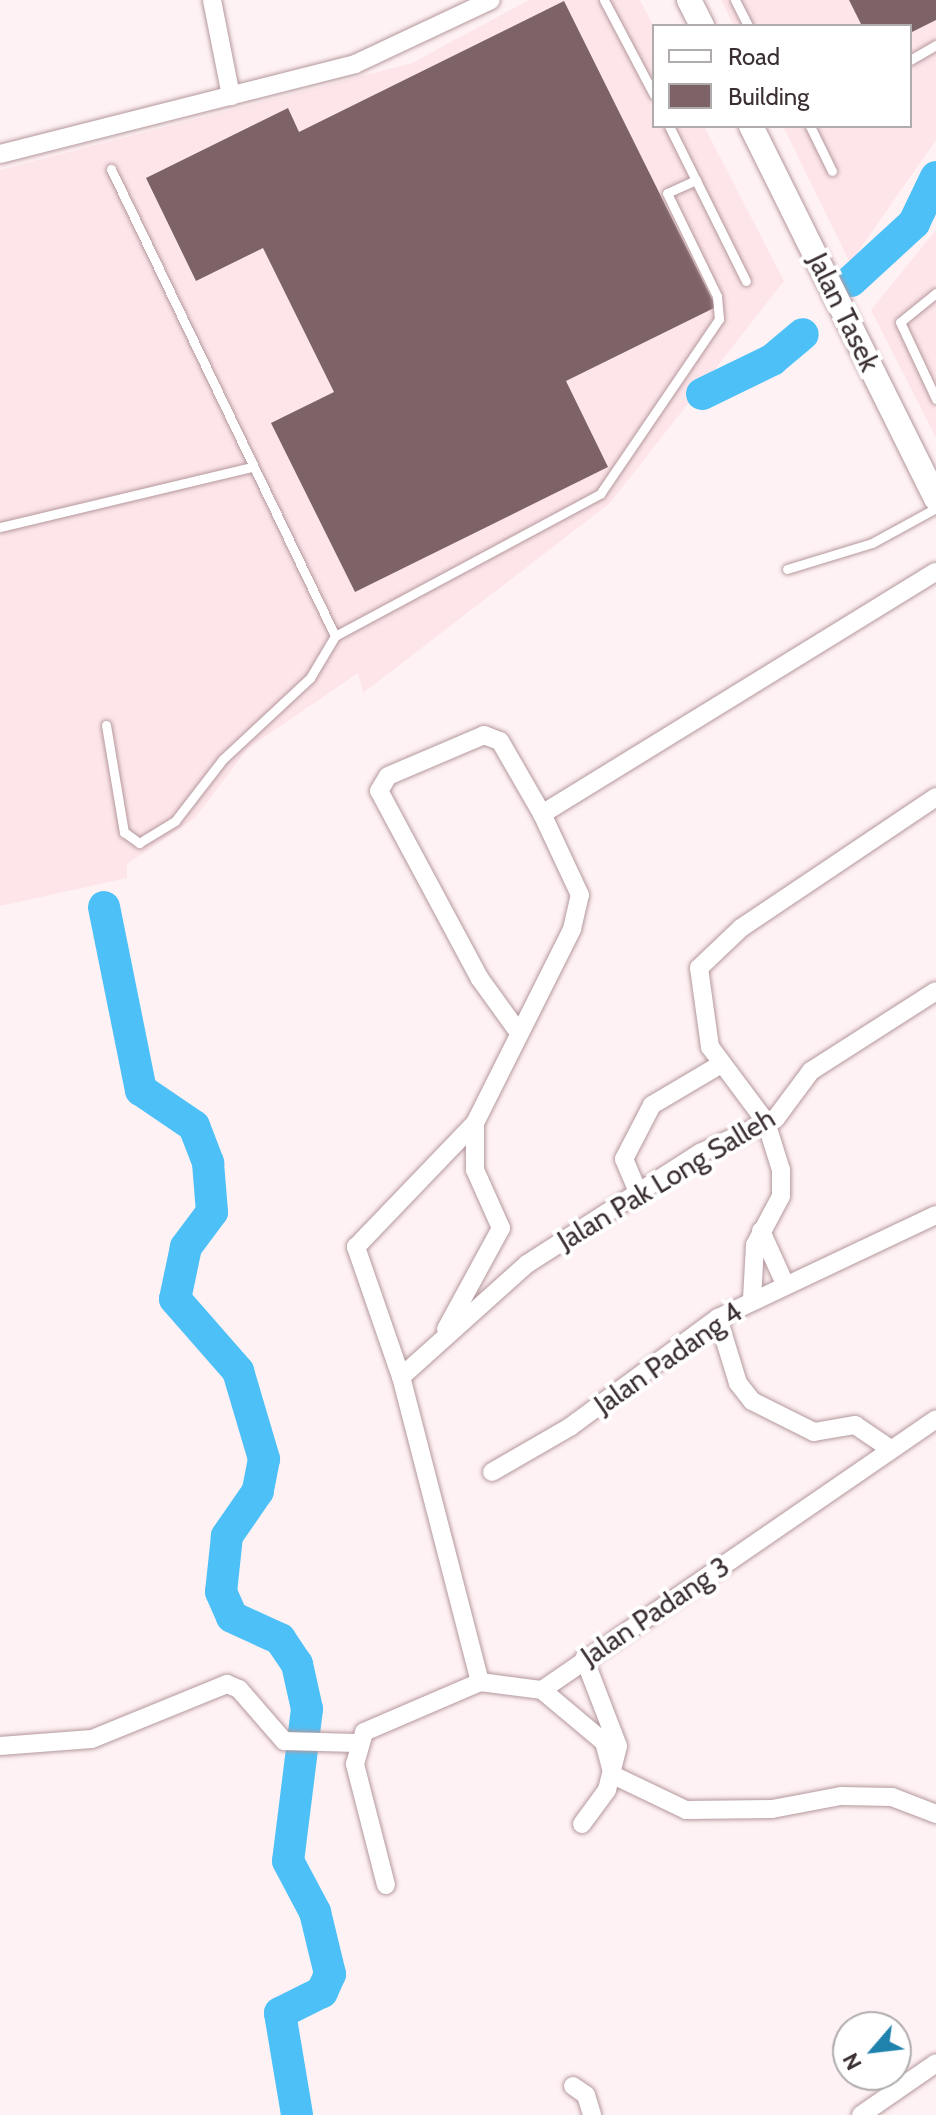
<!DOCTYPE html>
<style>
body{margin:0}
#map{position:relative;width:936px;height:2115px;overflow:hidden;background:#fff2f4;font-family:Cabin,sans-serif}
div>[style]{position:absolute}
.built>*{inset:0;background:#fde5e9}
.river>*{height:32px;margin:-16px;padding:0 16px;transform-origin:16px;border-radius:16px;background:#4dc1f7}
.building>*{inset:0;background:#7d6267}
.roads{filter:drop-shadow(0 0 2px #b4989d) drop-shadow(0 0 2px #b4989d)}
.lane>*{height:9px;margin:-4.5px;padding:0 4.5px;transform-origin:4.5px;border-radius:4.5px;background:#fff}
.street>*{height:18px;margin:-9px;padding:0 9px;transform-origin:9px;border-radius:9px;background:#fff}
.secondary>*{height:24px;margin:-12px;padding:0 12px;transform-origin:12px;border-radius:12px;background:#fff}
span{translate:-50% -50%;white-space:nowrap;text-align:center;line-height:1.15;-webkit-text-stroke:8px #fff;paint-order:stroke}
.street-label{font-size:28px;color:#3a2f31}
.legend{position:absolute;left:652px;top:24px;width:260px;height:104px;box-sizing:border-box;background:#fff;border:2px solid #b0acad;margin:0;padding:10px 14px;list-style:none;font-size:24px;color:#3a2f31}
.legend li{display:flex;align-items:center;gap:16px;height:40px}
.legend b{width:40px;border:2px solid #b0acad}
.north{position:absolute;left:832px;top:2011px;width:80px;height:80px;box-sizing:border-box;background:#fff;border:2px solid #b0acad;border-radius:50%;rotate:242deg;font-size:22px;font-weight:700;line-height:32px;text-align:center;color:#3a2f31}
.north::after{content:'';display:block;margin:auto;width:28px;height:36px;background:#1e82ad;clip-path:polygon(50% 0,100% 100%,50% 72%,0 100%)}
</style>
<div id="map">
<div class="built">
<i style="clip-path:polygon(529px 0,640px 0,654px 27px,654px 126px,704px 126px,784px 281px,610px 503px,363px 693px,358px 673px,248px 748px,195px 818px,127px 864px,127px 878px,0 906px,0 170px,412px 63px)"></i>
<i style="clip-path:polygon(721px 0,936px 0,936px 140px,850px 263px,783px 126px,910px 126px,910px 26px,734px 26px)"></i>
<i style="clip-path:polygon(936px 230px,936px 438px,871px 310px)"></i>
</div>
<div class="river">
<i style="left:851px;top:281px;width:86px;rotate:-42.6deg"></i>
<i style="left:914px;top:223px;width:51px;rotate:-64.4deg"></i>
<i style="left:702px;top:394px;width:78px;rotate:-25.9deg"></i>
<i style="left:772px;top:360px;width:40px;rotate:-40deg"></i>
<i style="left:104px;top:907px;width:187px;rotate:78.6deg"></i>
<i style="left:141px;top:1090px;width:64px;rotate:34.2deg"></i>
<i style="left:194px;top:1126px;width:40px;rotate:69deg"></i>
<i style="left:208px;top:1163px;width:49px;rotate:85.3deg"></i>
<i style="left:212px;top:1212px;width:44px;rotate:126.6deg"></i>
<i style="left:186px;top:1247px;width:53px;rotate:101.9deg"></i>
<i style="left:175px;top:1299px;width:96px;rotate:48.8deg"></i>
<i style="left:238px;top:1371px;width:92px;rotate:73.5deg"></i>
<i style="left:264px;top:1459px;width:33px;rotate:101deg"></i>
<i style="left:258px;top:1491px;width:55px;rotate:124.6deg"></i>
<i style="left:227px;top:1536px;width:56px;rotate:96.1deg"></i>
<i style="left:221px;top:1592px;width:27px;rotate:66deg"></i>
<i style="left:232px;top:1617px;width:53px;rotate:24.6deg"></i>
<i style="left:280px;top:1639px;width:30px;rotate:56deg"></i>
<i style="left:297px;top:1664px;width:46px;rotate:77.5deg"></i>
<i style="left:307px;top:1709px;width:153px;rotate:97.1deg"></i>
<i style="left:288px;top:1861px;width:58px;rotate:62.1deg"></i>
<i style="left:315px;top:1912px;width:64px;rotate:76.4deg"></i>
<i style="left:330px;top:1974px;width:20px;rotate:114deg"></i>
<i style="left:322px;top:1992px;width:47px;rotate:153.4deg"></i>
<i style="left:280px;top:2013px;width:103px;rotate:80.5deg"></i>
</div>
<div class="building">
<i style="clip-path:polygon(849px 0,936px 0,936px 20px,910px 33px,910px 26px,862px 26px)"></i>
<i style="clip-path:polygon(564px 1px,716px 307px,566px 381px,608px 467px,355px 592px,271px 423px,334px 392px,263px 248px,196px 281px,146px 178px,288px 108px,299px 132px)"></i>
</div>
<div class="roads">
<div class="lane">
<i style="left:604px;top:0;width:107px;rotate:62.2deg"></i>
<i style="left:735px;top:0;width:29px;rotate:63deg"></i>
<i style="left:910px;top:60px;width:30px;rotate:-30deg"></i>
<i style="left:669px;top:126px;width:173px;rotate:63.6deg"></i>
<i style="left:810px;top:126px;width:50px;rotate:63.9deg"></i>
<i style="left:111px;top:169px;width:518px;rotate:64.37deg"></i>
<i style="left:936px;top:293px;width:46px;rotate:141.1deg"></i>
<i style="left:900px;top:322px;width:85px;rotate:64.9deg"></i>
<i style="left:0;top:527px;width:258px;rotate:-13.4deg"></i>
<i style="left:787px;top:569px;width:89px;rotate:-17deg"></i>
<i style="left:872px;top:543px;width:73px;rotate:-28.7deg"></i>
<i style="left:106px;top:725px;width:109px;rotate:80.5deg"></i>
<i style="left:124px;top:832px;width:19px;rotate:36deg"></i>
<i style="left:139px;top:843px;width:42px;rotate:-31.4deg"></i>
<i style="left:175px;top:821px;width:78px;rotate:-52.3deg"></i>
<i style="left:223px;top:759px;width:119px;rotate:-43deg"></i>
<i style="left:310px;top:678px;width:49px;rotate:-59.2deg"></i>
<i style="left:335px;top:636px;width:301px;rotate:-28.2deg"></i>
<i style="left:600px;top:494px;width:212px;rotate:-55.8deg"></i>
<i style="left:719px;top:319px;width:23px;rotate:-95deg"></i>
<i style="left:717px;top:296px;width:114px;rotate:-115.9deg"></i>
<i style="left:667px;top:193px;width:32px;rotate:-24deg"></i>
</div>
<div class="street">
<i style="left:212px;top:0;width:98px;rotate:78.8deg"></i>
<i style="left:0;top:154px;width:366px;rotate:-14.2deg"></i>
<i style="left:355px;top:64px;width:150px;rotate:-25.2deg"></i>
<i style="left:519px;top:1033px;width:67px;rotate:-125.8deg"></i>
<i style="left:480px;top:979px;width:213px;rotate:-118.2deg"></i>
<i style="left:379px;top:791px;width:17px;rotate:-59deg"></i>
<i style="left:388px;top:776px;width:104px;rotate:-23.1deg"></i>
<i style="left:484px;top:735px;width:17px;rotate:21deg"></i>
<i style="left:500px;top:741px;width:84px;rotate:60.1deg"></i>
<i style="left:638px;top:1192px;width:36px;rotate:-113deg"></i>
<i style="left:624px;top:1159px;width:61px;rotate:-62.6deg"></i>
<i style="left:652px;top:1105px;width:77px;rotate:-30.6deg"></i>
<i style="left:761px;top:1231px;width:60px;rotate:65.6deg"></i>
<i style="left:752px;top:1299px;width:54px;rotate:-86.8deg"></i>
<i style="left:755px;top:1245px;width:55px;rotate:-62deg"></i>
<i style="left:781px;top:1196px;width:26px;rotate:-90deg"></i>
<i style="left:781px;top:1170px;width:50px;rotate:-107.4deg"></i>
<i style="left:766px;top:1122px;width:94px;rotate:-126.7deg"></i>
<i style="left:710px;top:1047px;width:80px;rotate:-97.9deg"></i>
<i style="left:699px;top:968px;width:58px;rotate:-43.6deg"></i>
<i style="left:741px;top:928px;width:235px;rotate:-33.9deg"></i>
<i style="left:718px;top:1318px;width:68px;rotate:72.9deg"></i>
<i style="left:738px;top:1383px;width:23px;rotate:52deg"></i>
<i style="left:752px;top:1401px;width:69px;rotate:26.6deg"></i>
<i style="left:814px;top:1432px;width:42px;rotate:-9.7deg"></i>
<i style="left:855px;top:1425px;width:41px;rotate:34.1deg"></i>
<i style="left:446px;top:1329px;width:115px;rotate:-61.4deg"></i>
<i style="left:501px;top:1228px;width:64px;rotate:-114.1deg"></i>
<i style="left:475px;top:1170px;width:47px;rotate:-90deg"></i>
<i style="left:401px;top:1377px;width:169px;rotate:-41.9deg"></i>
<i style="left:527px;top:1264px;width:206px;rotate:-32.7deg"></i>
<i style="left:700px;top:1153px;width:84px;rotate:-24.7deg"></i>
<i style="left:776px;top:1118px;width:59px;rotate:-53.3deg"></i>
<i style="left:811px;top:1071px;width:148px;rotate:-32.6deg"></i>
<i style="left:492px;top:1472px;width:90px;rotate:-30deg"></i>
<i style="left:570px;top:1427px;width:184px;rotate:-36.4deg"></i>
<i style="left:718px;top:1318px;width:241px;rotate:-25.3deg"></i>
<i style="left:480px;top:1682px;width:315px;rotate:-104.5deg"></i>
<i style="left:401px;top:1377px;width:138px;rotate:-109.1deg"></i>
<i style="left:356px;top:1247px;width:172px;rotate:-46.2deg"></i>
<i style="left:475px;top:1123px;width:217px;rotate:-63.4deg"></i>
<i style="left:572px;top:929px;width:35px;rotate:-77deg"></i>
<i style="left:580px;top:895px;width:89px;rotate:-115.1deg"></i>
<i style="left:542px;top:814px;width:462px;rotate:-31.6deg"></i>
<i style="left:542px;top:1690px;width:81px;rotate:40deg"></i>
<i style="left:604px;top:1742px;width:34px;rotate:75deg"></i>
<i style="left:613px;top:1775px;width:81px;rotate:25.6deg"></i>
<i style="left:686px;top:1810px;width:86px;rotate:-0.7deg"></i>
<i style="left:772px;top:1809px;width:70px;rotate:-10.7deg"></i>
<i style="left:841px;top:1796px;width:51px;rotate:1.1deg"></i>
<i style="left:892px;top:1797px;width:47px;rotate:21.1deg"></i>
<i style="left:0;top:1746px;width:92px;rotate:-4.4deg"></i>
<i style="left:92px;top:1739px;width:146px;rotate:-22.2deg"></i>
<i style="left:227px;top:1684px;width:13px;rotate:23deg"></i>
<i style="left:239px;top:1689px;width:69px;rotate:49.1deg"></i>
<i style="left:284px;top:1741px;width:73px;rotate:1.6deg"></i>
<i style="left:582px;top:1824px;width:42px;rotate:-53.7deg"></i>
<i style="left:607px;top:1790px;width:45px;rotate:-76deg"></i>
<i style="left:618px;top:1746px;width:94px;rotate:-111.1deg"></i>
<i style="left:386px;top:1885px;width:125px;rotate:-104.4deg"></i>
<i style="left:355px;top:1764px;width:33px;rotate:-74deg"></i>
<i style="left:364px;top:1732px;width:126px;rotate:-23.3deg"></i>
<i style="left:480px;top:1682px;width:63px;rotate:7.4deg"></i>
<i style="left:542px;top:1690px;width:478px;rotate:-34.5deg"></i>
<i style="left:573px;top:2086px;width:16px;rotate:35deg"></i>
<i style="left:586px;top:2095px;width:21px;rotate:73deg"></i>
<i style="left:861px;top:2115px;width:91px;rotate:-34.7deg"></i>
</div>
<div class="secondary">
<i style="left:689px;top:0;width:29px;rotate:63deg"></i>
<i style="left:751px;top:126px;width:416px;rotate:63.6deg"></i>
</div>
</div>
<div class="street-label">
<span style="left:844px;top:312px;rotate:64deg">Jalan Tasek</span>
<span style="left:666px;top:1179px;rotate:-31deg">Jalan Pak Long Salleh</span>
<span style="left:668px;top:1358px;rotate:-35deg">Jalan Padang 4</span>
<span style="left:655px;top:1611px;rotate:-34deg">Jalan Padang 3</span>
</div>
<ul class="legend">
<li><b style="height:10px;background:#fff"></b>Road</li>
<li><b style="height:22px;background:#7d6267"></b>Building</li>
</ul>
<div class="north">N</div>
</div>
